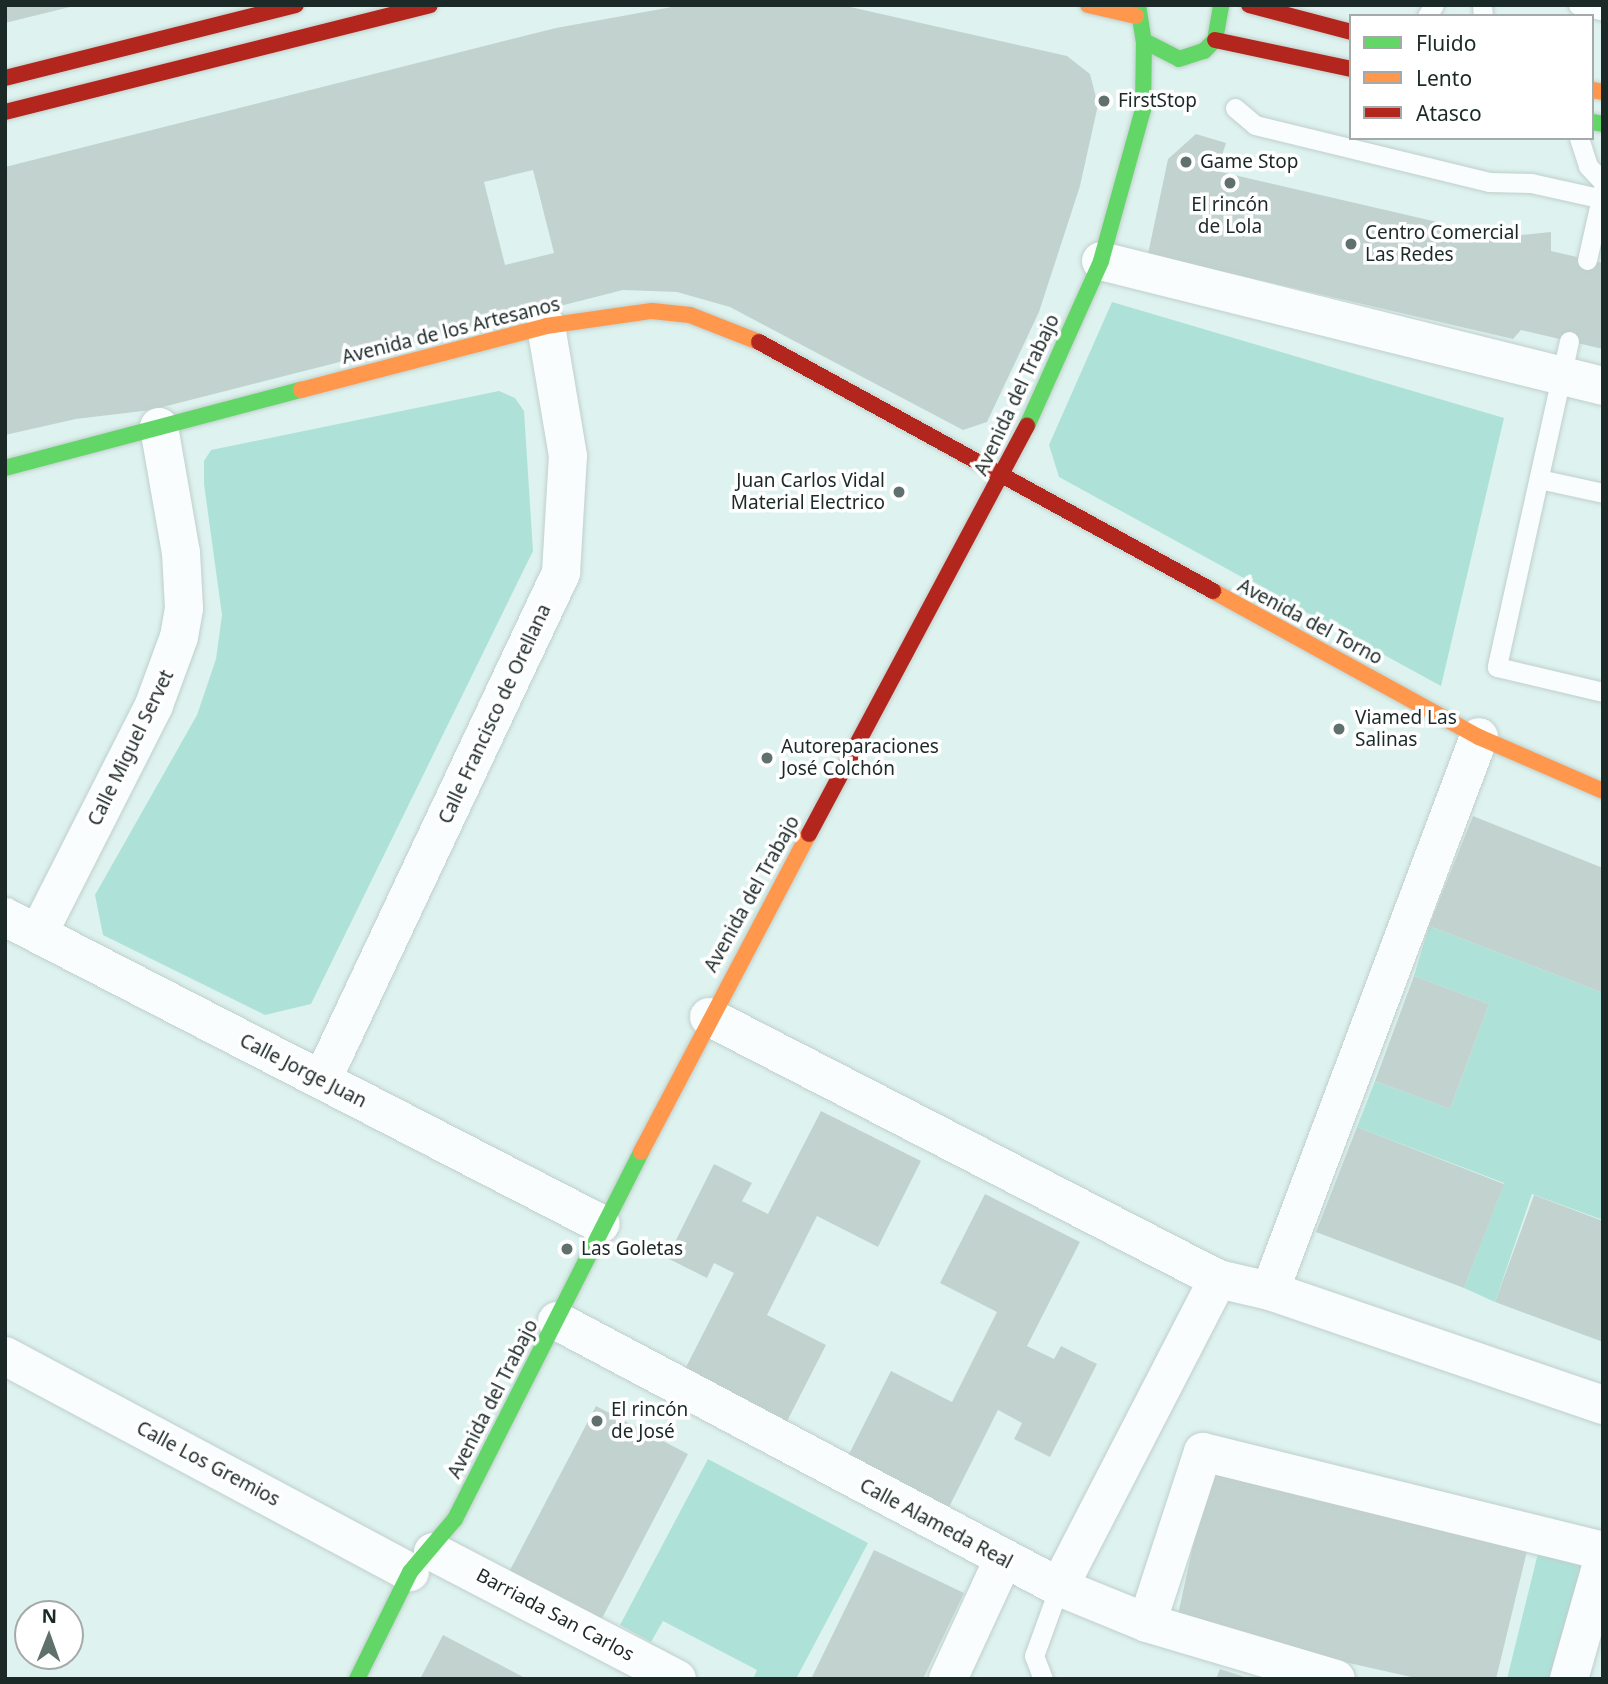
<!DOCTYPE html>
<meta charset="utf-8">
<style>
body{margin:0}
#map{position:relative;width:1608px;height:1684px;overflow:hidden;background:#def3ef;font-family:"Noto Sans",sans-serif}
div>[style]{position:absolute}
.green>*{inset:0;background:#aee2d9}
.building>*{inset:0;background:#c2d3cf}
.roads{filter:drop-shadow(0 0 2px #c0cfcc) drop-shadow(0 0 2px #c0cfcc)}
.lane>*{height:19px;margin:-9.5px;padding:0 9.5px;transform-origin:9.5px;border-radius:9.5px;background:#fafdfd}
.street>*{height:38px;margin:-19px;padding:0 19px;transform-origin:19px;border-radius:19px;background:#fafdfd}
.fast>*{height:16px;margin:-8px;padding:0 8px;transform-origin:8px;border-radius:8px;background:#63d668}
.slow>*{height:16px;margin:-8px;padding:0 8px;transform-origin:8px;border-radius:8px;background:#ff974d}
.jam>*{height:16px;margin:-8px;padding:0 8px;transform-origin:8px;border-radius:8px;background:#b3261e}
.dots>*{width:19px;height:19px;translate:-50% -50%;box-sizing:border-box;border:4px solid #fff;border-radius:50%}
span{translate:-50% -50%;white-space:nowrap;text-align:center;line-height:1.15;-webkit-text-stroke:7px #fff;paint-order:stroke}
.poi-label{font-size:19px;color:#1b2927}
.left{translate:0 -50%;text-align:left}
.right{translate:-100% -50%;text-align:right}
.street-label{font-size:19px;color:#1b2927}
.frame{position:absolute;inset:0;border:7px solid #1b2927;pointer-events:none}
.legend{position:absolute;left:1349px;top:14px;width:245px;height:126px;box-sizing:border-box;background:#fff;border:2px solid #a4a9a9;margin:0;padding:9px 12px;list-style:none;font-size:21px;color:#1b2927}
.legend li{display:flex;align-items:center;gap:14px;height:35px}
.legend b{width:35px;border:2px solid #a4a9a9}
.north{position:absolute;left:14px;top:1600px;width:70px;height:70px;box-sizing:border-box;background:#fff;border:2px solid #a4a9a9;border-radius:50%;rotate:1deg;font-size:19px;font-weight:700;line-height:28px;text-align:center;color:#1b2927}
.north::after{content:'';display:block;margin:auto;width:24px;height:32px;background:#5f706d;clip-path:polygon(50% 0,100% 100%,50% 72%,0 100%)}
</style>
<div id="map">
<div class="green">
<i style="clip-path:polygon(1112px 302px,1504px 418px,1441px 686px,1059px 477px,1049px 445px)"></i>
<i style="clip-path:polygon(499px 391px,515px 398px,524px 411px,533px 551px,311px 1004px,265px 1015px,103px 935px,95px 895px,197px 715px,216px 659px,222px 615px,204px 484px,204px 461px,211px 450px)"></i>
<i style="clip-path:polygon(1429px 926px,1603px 993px,1603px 1220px,1532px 1194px,1495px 1302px,1464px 1288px,1504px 1183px,1357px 1127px,1375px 1081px,1450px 1109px,1489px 1004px,1414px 976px)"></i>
<i style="clip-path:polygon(708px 1459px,868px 1543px,796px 1679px,753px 1679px,757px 1670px,663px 1621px,651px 1642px,620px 1625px)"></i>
<i style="clip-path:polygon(1539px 1549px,1587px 1562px,1558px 1679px,1507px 1679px)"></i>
</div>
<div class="building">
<i style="clip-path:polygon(5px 5px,73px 5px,74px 6px,5px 23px)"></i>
<i style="clip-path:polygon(evenodd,683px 5px,846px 6px,1067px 56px,1090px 74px,1098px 105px,1080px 186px,1039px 312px,987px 422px,963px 430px,730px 307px,677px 292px,623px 290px,151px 410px,76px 419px,5px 435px,5px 167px,556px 28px,683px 5px,533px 170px,554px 253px,505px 265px,484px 182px,533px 170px)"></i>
<i style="clip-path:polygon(1196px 134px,1226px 143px,1217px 171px,1502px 237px,1551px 232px,1551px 251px,1603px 263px,1603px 349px,1521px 330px,1513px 339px,1148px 254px,1168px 159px)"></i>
<i style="clip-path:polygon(1473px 816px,1603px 868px,1603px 993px,1429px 926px)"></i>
<i style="clip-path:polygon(1414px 976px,1489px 1004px,1450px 1109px,1375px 1081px)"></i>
<i style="clip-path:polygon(821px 1111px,921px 1161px,878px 1247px,817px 1216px,767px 1315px,826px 1345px,783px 1429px,681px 1377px,734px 1273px,714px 1263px,707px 1278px,667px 1258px,714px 1164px,752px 1183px,742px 1201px,768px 1214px)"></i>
<i style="clip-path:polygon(1357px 1127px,1504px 1184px,1464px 1288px,1316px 1232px)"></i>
<i style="clip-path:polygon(985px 1194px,1080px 1242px,1027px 1346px,1054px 1359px,1061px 1346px,1097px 1364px,1050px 1457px,1014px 1439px,1022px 1423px,998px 1410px,947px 1511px,846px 1460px,891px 1371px,952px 1402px,997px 1312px,940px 1283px)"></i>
<i style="clip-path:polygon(1534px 1195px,1603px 1221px,1603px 1342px,1495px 1302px)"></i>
<i style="clip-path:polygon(596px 1406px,688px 1454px,599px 1624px,507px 1576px)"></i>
<i style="clip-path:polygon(1209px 1472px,1527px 1551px,1496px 1679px,1420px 1679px,1176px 1624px)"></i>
<i style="clip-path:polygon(874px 1550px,964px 1593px,923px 1679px,811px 1679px)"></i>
<i style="clip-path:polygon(443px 1635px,527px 1679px,420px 1679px)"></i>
<i style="clip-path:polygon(1220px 1669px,1248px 1678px,1248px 1679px,1216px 1679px)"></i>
</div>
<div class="roads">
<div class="lane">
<i style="left:1482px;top:5px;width:11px;rotate:85deg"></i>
<i style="left:1578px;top:5px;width:26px;rotate:13deg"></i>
<i style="left:1427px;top:16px;width:13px;rotate:-58deg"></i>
<i style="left:1235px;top:108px;width:26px;rotate:40deg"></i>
<i style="left:1255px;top:125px;width:241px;rotate:13.7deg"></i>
<i style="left:1489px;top:182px;width:42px;rotate:1.4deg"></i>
<i style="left:1531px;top:183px;width:74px;rotate:12.5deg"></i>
<i style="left:1579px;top:138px;width:29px;rotate:72deg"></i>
<i style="left:1588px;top:166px;width:22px;rotate:47deg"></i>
<i style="left:1587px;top:260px;width:73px;rotate:-77.3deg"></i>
<i style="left:1569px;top:341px;width:334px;rotate:102.5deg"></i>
<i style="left:1497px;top:667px;width:109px;rotate:13.3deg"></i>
<i style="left:1539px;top:479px;width:66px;rotate:12.3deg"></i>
<i style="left:1043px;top:1679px;width:25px;rotate:-111deg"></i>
<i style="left:1034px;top:1656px;width:73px;rotate:-70.1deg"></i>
</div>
<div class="street">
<i style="left:1101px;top:261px;width:517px;rotate:13.98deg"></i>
<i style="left:5px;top:917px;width:670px;rotate:27.25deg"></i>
<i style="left:38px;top:934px;width:257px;rotate:-63.1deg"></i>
<i style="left:154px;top:705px;width:72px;rotate:-69.8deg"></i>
<i style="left:179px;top:637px;width:29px;rotate:-80deg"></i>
<i style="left:184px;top:608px;width:55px;rotate:-93.1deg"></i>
<i style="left:181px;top:553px;width:128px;rotate:-99.9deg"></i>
<i style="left:709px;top:1017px;width:572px;rotate:27.24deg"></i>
<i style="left:1218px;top:1279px;width:53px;rotate:13deg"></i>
<i style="left:1270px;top:1291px;width:352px;rotate:18.9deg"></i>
<i style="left:322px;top:1080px;width:561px;rotate:-64.76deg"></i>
<i style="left:561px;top:573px;width:117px;rotate:-86.6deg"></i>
<i style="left:568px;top:456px;width:132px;rotate:-99.6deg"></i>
<i style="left:1270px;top:1291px;width:592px;rotate:-69.33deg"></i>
<i style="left:557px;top:1321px;width:568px;rotate:27.92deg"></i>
<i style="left:1059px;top:1587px;width:95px;rotate:22.2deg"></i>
<i style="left:1147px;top:1623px;width:197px;rotate:16.5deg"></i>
<i style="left:5px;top:1356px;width:459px;rotate:28.1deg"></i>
<i style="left:433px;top:1552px;width:275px;rotate:27.5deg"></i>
<i style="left:1059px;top:1587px;width:347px;rotate:-62.7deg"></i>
<i style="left:1147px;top:1623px;width:180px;rotate:-71.9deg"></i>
<i style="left:1203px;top:1452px;width:412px;rotate:13.9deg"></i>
<i style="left:948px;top:1679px;width:131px;rotate:-65.2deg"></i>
<i style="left:1569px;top:1679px;width:124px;rotate:-74.1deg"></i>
</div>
<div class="fast">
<i style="left:1138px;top:5px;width:36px;rotate:81deg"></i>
<i style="left:1144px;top:41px;width:39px;rotate:27deg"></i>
<i style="left:1179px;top:59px;width:26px;rotate:-18deg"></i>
<i style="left:1204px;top:51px;width:16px;rotate:-45deg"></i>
<i style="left:1215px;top:40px;width:36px;rotate:-80deg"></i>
<i style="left:1592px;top:122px;width:11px;rotate:10deg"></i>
<i style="left:1027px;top:426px;width:181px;rotate:-65.8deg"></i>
<i style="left:1101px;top:261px;width:157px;rotate:-74.5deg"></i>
<i style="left:1143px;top:110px;width:69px;rotate:-89.2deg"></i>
<i style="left:5px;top:468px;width:306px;rotate:-14.8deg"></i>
<i style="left:357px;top:1679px;width:119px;rotate:-63.6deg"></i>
<i style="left:410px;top:1572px;width:70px;rotate:-49.7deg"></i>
<i style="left:455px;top:1519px;width:411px;rotate:-63.1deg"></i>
</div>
<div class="slow">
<i style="left:1088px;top:5px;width:49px;rotate:12.9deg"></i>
<i style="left:1592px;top:90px;width:11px;rotate:10deg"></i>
<i style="left:301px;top:390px;width:253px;rotate:-14.6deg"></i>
<i style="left:546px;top:326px;width:107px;rotate:-8.1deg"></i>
<i style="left:652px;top:311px;width:38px;rotate:6deg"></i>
<i style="left:690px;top:315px;width:74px;rotate:21.4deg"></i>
<i style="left:1213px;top:591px;width:303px;rotate:28.8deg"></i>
<i style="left:1479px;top:737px;width:135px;rotate:23.5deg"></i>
<i style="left:641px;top:1152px;width:360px;rotate:-62.2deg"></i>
</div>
<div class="jam">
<i style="left:1249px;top:5px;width:106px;rotate:14.8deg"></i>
<i style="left:1215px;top:40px;width:139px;rotate:12deg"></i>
<i style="left:5px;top:78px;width:300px;rotate:-14.1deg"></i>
<i style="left:5px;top:112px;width:438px;rotate:-14.1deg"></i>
<i style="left:759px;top:342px;width:518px;rotate:28.74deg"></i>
<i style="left:809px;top:834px;width:463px;rotate:-61.9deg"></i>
</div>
</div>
<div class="dots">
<i style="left:1104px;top:101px;background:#5f706d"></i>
<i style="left:1186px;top:162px;background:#5f706d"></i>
<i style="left:1230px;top:183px;background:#5f706d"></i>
<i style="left:1351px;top:244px;background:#5f706d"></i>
<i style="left:899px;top:492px;background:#5f706d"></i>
<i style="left:1339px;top:729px;background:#5f706d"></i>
<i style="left:767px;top:758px;background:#5f706d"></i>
<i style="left:567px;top:1249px;background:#5f706d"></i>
<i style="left:597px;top:1421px;background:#5f706d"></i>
</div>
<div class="poi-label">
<span class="left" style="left:1118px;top:101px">FirstStop</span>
<span class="left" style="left:1200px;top:162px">Game Stop</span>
<span style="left:1230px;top:216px">El rincón<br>de Lola</span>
<span class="left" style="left:1365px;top:244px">Centro Comercial<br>Las Redes</span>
<span class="right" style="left:885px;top:492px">Juan Carlos Vidal<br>Material Electrico</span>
<span class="left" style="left:1355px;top:729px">Viamed Las<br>Salinas</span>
<span class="left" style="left:781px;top:758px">Autoreparaciones<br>José Colchón</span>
<span class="left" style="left:581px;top:1249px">Las Goletas</span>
<span class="left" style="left:611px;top:1421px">El rincón<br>de José</span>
</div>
<div class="street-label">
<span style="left:451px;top:331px;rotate:-14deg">Avenida de los Artesanos</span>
<span style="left:1017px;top:395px;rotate:-65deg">Avenida del Trabajo</span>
<span style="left:1310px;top:622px;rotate:28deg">Avenida del Torno</span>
<span style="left:495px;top:714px;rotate:-65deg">Calle Francisco de Orellana</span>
<span style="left:131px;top:748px;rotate:-64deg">Calle Miguel Servet</span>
<span style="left:752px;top:894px;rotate:-61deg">Avenida del Trabajo</span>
<span style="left:303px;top:1071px;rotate:27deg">Calle Jorge Juan</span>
<span style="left:493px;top:1399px;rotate:-63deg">Avenida del Trabajo</span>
<span style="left:208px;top:1464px;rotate:28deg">Calle Los Gremios</span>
<span style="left:936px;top:1524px;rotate:28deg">Calle Alameda Real</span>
<span style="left:555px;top:1615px;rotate:28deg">Barriada San Carlos</span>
</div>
<div class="frame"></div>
<ul class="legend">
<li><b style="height:9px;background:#63d668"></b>Fluido</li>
<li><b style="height:9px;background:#ff974d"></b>Lento</li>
<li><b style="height:9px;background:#b3261e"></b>Atasco</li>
</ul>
<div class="north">N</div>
</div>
